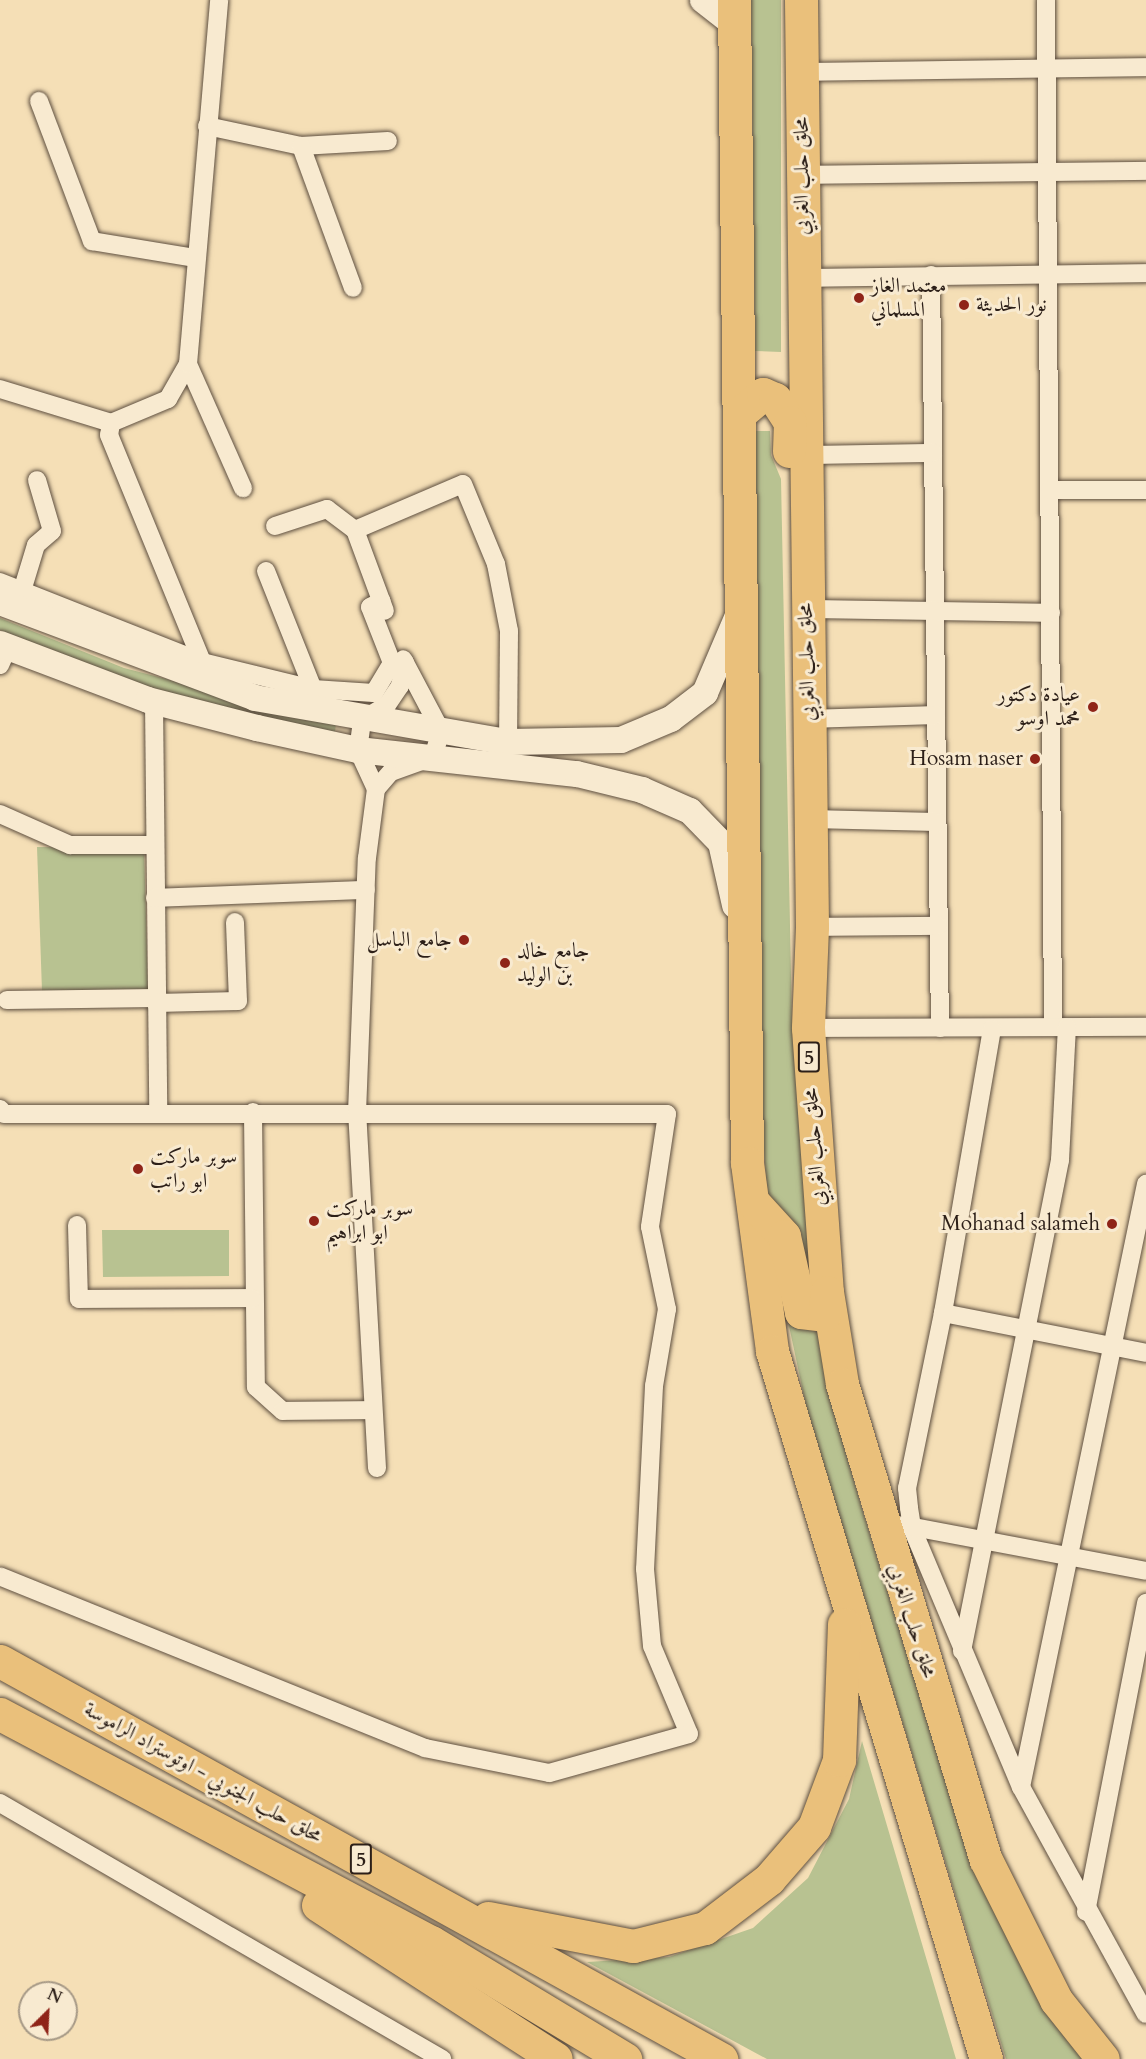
<!DOCTYPE html>
<meta charset="utf-8">
<style>
body{margin:0}
#map{position:relative;width:1146px;height:2059px;overflow:hidden;background:#f5dfb6;font-family:Cardo,Amiri,serif}
div>[style]{position:absolute}
.green>*{inset:0;background:#b8c291}
.roads{filter:drop-shadow(0 0 2px #5e4f40) drop-shadow(0 0 2px #5e4f40)}
.street>*{height:18px;margin:-9px;padding:0 9px;transform-origin:9px;border-radius:9px;background:#f8ead0}
.secondary>*{height:26px;margin:-13px;padding:0 13px;transform-origin:13px;border-radius:13px;background:#f8ead0}
.highway>*{height:33px;margin:-16.5px;padding:0 16.5px;transform-origin:16.5px;border-radius:16.5px;background:#eac07b}
.dots>*{width:16px;height:16px;translate:-50% -50%;box-sizing:border-box;border:3px solid #f8ead0;border-radius:50%}
span{translate:-50% -50%;white-space:nowrap;text-align:center;line-height:1.15;-webkit-text-stroke:6px #f8ead0;paint-order:stroke}
.shield-label span{padding:2px 4px;background:#f8ead0;border:2px solid;border-radius:4px;-webkit-text-stroke-width:0}
.shield-label{font-size:20px;color:#2c1f18;font-weight:700}
.street-label{font-size:21px;color:#2c1f18}
.poi-label{font-size:21px;color:#2c1f18}
.left{translate:0 -50%;text-align:left}
.right{translate:-100% -50%;text-align:right}
.north{position:absolute;left:18px;top:1981px;width:60px;height:60px;box-sizing:border-box;background:#f8ead0;border:2px solid #a69986;border-radius:50%;rotate:24deg;font-size:16px;font-weight:700;line-height:24px;text-align:center;color:#2c1f18}
.north::after{content:'';display:block;margin:auto;width:21px;height:27px;background:#8f2418;clip-path:polygon(50% 0,100% 100%,50% 72%,0 100%)}
</style>
<div id="map">
<div class="green">
<i style="clip-path:polygon(751px 0,781px 0,781px 352px,755px 351px)"></i>
<i style="clip-path:polygon(753px 431px,770px 431px,771px 455px,781px 479px,792px 1025px,811px 1291px,767px 1193px,760px 1090px)"></i>
<i style="clip-path:polygon(0 618px,124px 668px,336px 723px,335px 732px,241px 714px,129px 681px,0 630px)"></i>
<i style="clip-path:polygon(37px 847px,144px 848px,148px 989px,42px 991px)"></i>
<i style="clip-path:polygon(102px 1230px,229px 1230px,229px 1276px,103px 1277px)"></i>
<i style="clip-path:polygon(773px 1251px,817px 1329px,828px 1390px,863px 1512px,971px 1864px,1083px 2059px,1006px 2059px,808px 1415px)"></i>
<i style="clip-path:polygon(862px 1741px,956px 2059px,767px 2059px,587px 1962px,669px 1957px,753px 1928px,808px 1878px,849px 1799px)"></i>
</div>
<div class="roads">
<div class="street">
<i style="left:1046px;top:0;width:1027px;rotate:89.61deg"></i>
<i style="left:801px;top:72px;width:345px;rotate:-0.8deg"></i>
<i style="left:39px;top:101px;width:150px;rotate:69.3deg"></i>
<i style="left:92px;top:241px;width:104px;rotate:9.4deg"></i>
<i style="left:207px;top:126px;width:96px;rotate:12deg"></i>
<i style="left:301px;top:146px;width:87px;rotate:-3.3deg"></i>
<i style="left:301px;top:146px;width:151px;rotate:69.9deg"></i>
<i style="left:802px;top:175px;width:344px;rotate:-0.7deg"></i>
<i style="left:931px;top:275px;width:753px;rotate:89.32deg"></i>
<i style="left:803px;top:278px;width:343px;rotate:-0.8deg"></i>
<i style="left:188px;top:364px;width:136px;rotate:66.1deg"></i>
<i style="left:0;top:389px;width:116px;rotate:17deg"></i>
<i style="left:111px;top:423px;width:62px;rotate:-22.8deg"></i>
<i style="left:168px;top:399px;width:40px;rotate:-60.3deg"></i>
<i style="left:188px;top:364px;width:365px;rotate:-85.1deg"></i>
<i style="left:111px;top:423px;width:12px;rotate:99deg"></i>
<i style="left:109px;top:435px;width:245px;rotate:67.7deg"></i>
<i style="left:805px;top:455px;width:128px;rotate:-0.9deg"></i>
<i style="left:1050px;top:490px;width:96px"></i>
<i style="left:275px;top:526px;width:55px;rotate:-18.1deg"></i>
<i style="left:327px;top:509px;width:35px;rotate:37deg"></i>
<i style="left:355px;top:530px;width:86px;rotate:69.7deg"></i>
<i style="left:355px;top:530px;width:117px;rotate:-23.1deg"></i>
<i style="left:463px;top:484px;width:87px;rotate:67.6deg"></i>
<i style="left:496px;top:564px;width:68px;rotate:79deg"></i>
<i style="left:509px;top:631px;width:111px;rotate:90.5deg"></i>
<i style="left:266px;top:571px;width:127px;rotate:68.3deg"></i>
<i style="left:0;top:582px;width:217px;rotate:21.6deg"></i>
<i style="left:202px;top:662px;width:114px;rotate:13.7deg"></i>
<i style="left:313px;top:689px;width:61px;rotate:3.8deg"></i>
<i style="left:374px;top:693px;width:35px;rotate:-59deg"></i>
<i style="left:392px;top:663px;width:60px;rotate:-111.4deg"></i>
<i style="left:370px;top:607px;width:13px;rotate:-27deg"></i>
<i style="left:22px;top:591px;width:48px;rotate:-73.1deg"></i>
<i style="left:36px;top:545px;width:21px;rotate:-41deg"></i>
<i style="left:52px;top:531px;width:53px;rotate:-106.4deg"></i>
<i style="left:806px;top:609px;width:245px;rotate:0.9deg"></i>
<i style="left:0;top:665px;width:20px;rotate:-66deg"></i>
<i style="left:154px;top:702px;width:409px;rotate:89.4deg"></i>
<i style="left:808px;top:719px;width:128px;rotate:-1.8deg"></i>
<i style="left:376px;top:789px;width:23px;rotate:-49deg"></i>
<i style="left:391px;top:772px;width:45px;rotate:-19.7deg"></i>
<i style="left:433px;top:757px;width:27px;rotate:-73deg"></i>
<i style="left:441px;top:731px;width:81px;rotate:-117.8deg"></i>
<i style="left:0;top:814px;width:77px;rotate:23.9deg"></i>
<i style="left:70px;top:845px;width:85px"></i>
<i style="left:810px;top:819px;width:127px;rotate:1.4deg"></i>
<i style="left:155px;top:898px;width:211px;rotate:-2.2deg"></i>
<i style="left:812px;top:927px;width:126px;rotate:-0.5deg"></i>
<i style="left:7px;top:1000px;width:149px;rotate:-0.8deg"></i>
<i style="left:156px;top:1003px;width:82px;rotate:-1.4deg"></i>
<i style="left:238px;top:1001px;width:79px;rotate:-92.2deg"></i>
<i style="left:808px;top:1028px;width:338px;rotate:-0.2deg"></i>
<i style="left:992px;top:1029px;width:288px;rotate:99.8deg"></i>
<i style="left:943px;top:1313px;width:179px;rotate:101.6deg"></i>
<i style="left:907px;top:1488px;width:20px;rotate:84deg"></i>
<i style="left:909px;top:1508px;width:20px;rotate:81deg"></i>
<i style="left:912px;top:1528px;width:281px;rotate:67.2deg"></i>
<i style="left:1021px;top:1787px;width:259px;rotate:61.2deg"></i>
<i style="left:0;top:1109px;width:6px;rotate:51deg"></i>
<i style="left:4px;top:1114px;width:663px"></i>
<i style="left:667px;top:1114px;width:114px;rotate:98.6deg"></i>
<i style="left:650px;top:1227px;width:84px;rotate:78.3deg"></i>
<i style="left:667px;top:1309px;width:78px;rotate:99.6deg"></i>
<i style="left:654px;top:1386px;width:183px;rotate:92.8deg"></i>
<i style="left:645px;top:1569px;width:77px;rotate:84.8deg"></i>
<i style="left:652px;top:1646px;width:95px;rotate:67.2deg"></i>
<i style="left:689px;top:1734px;width:145px;rotate:164.4deg"></i>
<i style="left:549px;top:1773px;width:126px;rotate:-168.6deg"></i>
<i style="left:425px;top:1748px;width:458px;rotate:-158deg"></i>
<i style="left:253px;top:1112px;width:275px;rotate:89.4deg"></i>
<i style="left:256px;top:1387px;width:36px;rotate:42deg"></i>
<i style="left:283px;top:1411px;width:89px;rotate:-0.6deg"></i>
<i style="left:77px;top:1225px;width:74px;rotate:88.5deg"></i>
<i style="left:79px;top:1299px;width:173px;rotate:-0.3deg"></i>
<i style="left:943px;top:1313px;width:207px;rotate:11.1deg"></i>
<i style="left:377px;top:1468px;width:356px;rotate:-93.2deg"></i>
<i style="left:357px;top:1113px;width:255px;rotate:-87.8deg"></i>
<i style="left:367px;top:858px;width:70px;rotate:-82.6deg"></i>
<i style="left:376px;top:789px;width:43px;rotate:-114.8deg"></i>
<i style="left:358px;top:750px;width:30px;rotate:-82deg"></i>
<i style="left:362px;top:720px;width:29px;rotate:-31deg"></i>
<i style="left:387px;top:705px;width:23px;rotate:-56deg"></i>
<i style="left:400px;top:686px;width:24px;rotate:-78deg"></i>
<i style="left:903px;top:1525px;width:247px;rotate:10.7deg"></i>
<i style="left:962px;top:1651px;width:501px;rotate:-78.71deg"></i>
<i style="left:1060px;top:1160px;width:133px;rotate:-87deg"></i>
<i style="left:1021px;top:1787px;width:616px;rotate:-78.29deg"></i>
<i style="left:0;top:1803px;width:511px;rotate:30.08deg"></i>
<i style="left:1086px;top:1912px;width:315px;rotate:-79deg"></i>
</div>
<div class="secondary">
<i style="left:703px;top:0;width:41px;rotate:38deg"></i>
<i style="left:0;top:602px;width:272px;rotate:20.6deg"></i>
<i style="left:255px;top:698px;width:257px;rotate:9.9deg"></i>
<i style="left:508px;top:742px;width:113px;rotate:-1deg"></i>
<i style="left:621px;top:740px;width:54px;rotate:-22.8deg"></i>
<i style="left:671px;top:719px;width:43px;rotate:-37.4deg"></i>
<i style="left:705px;top:693px;width:82px;rotate:-66.9deg"></i>
<i style="left:0;top:644px;width:158px;rotate:20.7deg"></i>
<i style="left:148px;top:700px;width:113px;rotate:14.4deg"></i>
<i style="left:257px;top:728px;width:103px;rotate:12.3deg"></i>
<i style="left:358px;top:750px;width:220px;rotate:6.3deg"></i>
<i style="left:577px;top:774px;width:67px;rotate:13.8deg"></i>
<i style="left:642px;top:790px;width:52px;rotate:23.6deg"></i>
<i style="left:690px;top:811px;width:45px;rotate:45.9deg"></i>
<i style="left:721px;top:843px;width:64px;rotate:77.3deg"></i>
</div>
<div class="highway">
<i style="left:734px;top:0;width:1163px;rotate:89.36deg"></i>
<i style="left:747px;top:1163px;width:190px;rotate:82.4deg"></i>
<i style="left:772px;top:1351px;width:740px;rotate:73.18deg"></i>
<i style="left:801px;top:0;width:927px;rotate:89.32deg"></i>
<i style="left:812px;top:927px;width:101px;rotate:92.3deg"></i>
<i style="left:808px;top:1028px;width:265px;rotate:85.9deg"></i>
<i style="left:827px;top:1292px;width:93px;rotate:80.7deg"></i>
<i style="left:842px;top:1384px;width:497px;rotate:73.2deg"></i>
<i style="left:986px;top:1860px;width:157px;rotate:63.4deg"></i>
<i style="left:1056px;top:2000px;width:75px;rotate:51.5deg"></i>
<i style="left:739px;top:414px;width:31px;rotate:-40deg"></i>
<i style="left:763px;top:394px;width:13px;rotate:23deg"></i>
<i style="left:775px;top:399px;width:27px;rotate:57deg"></i>
<i style="left:790px;top:422px;width:29px;rotate:92deg"></i>
<i style="left:753px;top:1202px;width:46px;rotate:47.6deg"></i>
<i style="left:784px;top:1236px;width:78px;rotate:77.4deg"></i>
<i style="left:801px;top:1312px;width:23px;rotate:7deg"></i>
<i style="left:824px;top:1315px;width:23px;rotate:-83deg"></i>
<i style="left:0;top:1661px;width:824px;rotate:28.9deg"></i>
<i style="left:0;top:1714px;width:488px;rotate:27.9deg"></i>
<i style="left:431px;top:1942px;width:227px;rotate:31.1deg"></i>
<i style="left:318px;top:1905px;width:283px;rotate:32.9deg"></i>
<i style="left:488px;top:1918px;width:148px;rotate:10.9deg"></i>
<i style="left:633px;top:1946px;width:74px;rotate:-14deg"></i>
<i style="left:705px;top:1928px;width:81px;rotate:-37.4deg"></i>
<i style="left:769px;top:1879px;width:69px;rotate:-49.1deg"></i>
<i style="left:814px;top:1827px;width:72px;rotate:-69.5deg"></i>
<i style="left:839px;top:1760px;width:136px;rotate:-87.9deg"></i>
</div>
</div>
<div class="dots">
<i style="left:859px;top:298px;background:#8f2418"></i>
<i style="left:964px;top:305px;background:#8f2418"></i>
<i style="left:1093px;top:707px;background:#8f2418"></i>
<i style="left:1035px;top:759px;background:#8f2418"></i>
<i style="left:464px;top:940px;background:#8f2418"></i>
<i style="left:505px;top:963px;background:#8f2418"></i>
<i style="left:138px;top:1169px;background:#8f2418"></i>
<i style="left:314px;top:1221px;background:#8f2418"></i>
<i style="left:1112px;top:1224px;background:#8f2418"></i>
</div>
<div class="shield-label">
<span style="left:809px;top:1057px">5</span>
<span style="left:361px;top:1859px">5</span>
</div>
<div class="street-label">
<span style="left:802px;top:176px;rotate:-90deg">محلق حلب الغربي</span>
<span style="left:807px;top:662px;rotate:-91deg">محلق حلب الغربي</span>
<span style="left:815px;top:1147px;rotate:-94deg">محلق حلب الغربي</span>
<span style="left:912px;top:1621px;rotate:73deg">محلق حلب الغربي</span>
<span style="left:203px;top:1773px;rotate:29deg">محلق حلب الجنوبي - اوتوستراد الراموسة</span>
</div>
<div class="poi-label">
<span class="left" style="left:871px;top:298px">معتمد الغاز<br>المسلماني</span>
<span class="left" style="left:976px;top:305px">نور الحديثة</span>
<span class="right" style="left:1080px;top:707px">عيادة دكتور<br>محمد اوسو</span>
<span class="right" style="left:1023px;top:759px">Hosam naser</span>
<span class="right" style="left:452px;top:940px">جامع الباسل</span>
<span class="left" style="left:517px;top:963px">جامع خالد<br>بن الوليد</span>
<span class="left" style="left:150px;top:1169px">سوبر ماركت<br>ابو راتب</span>
<span class="left" style="left:326px;top:1221px">سوبر ماركت<br>ابو ابراهيم</span>
<span class="right" style="left:1100px;top:1224px">Mohanad salameh</span>
</div>
<div class="north">N</div>
</div>
